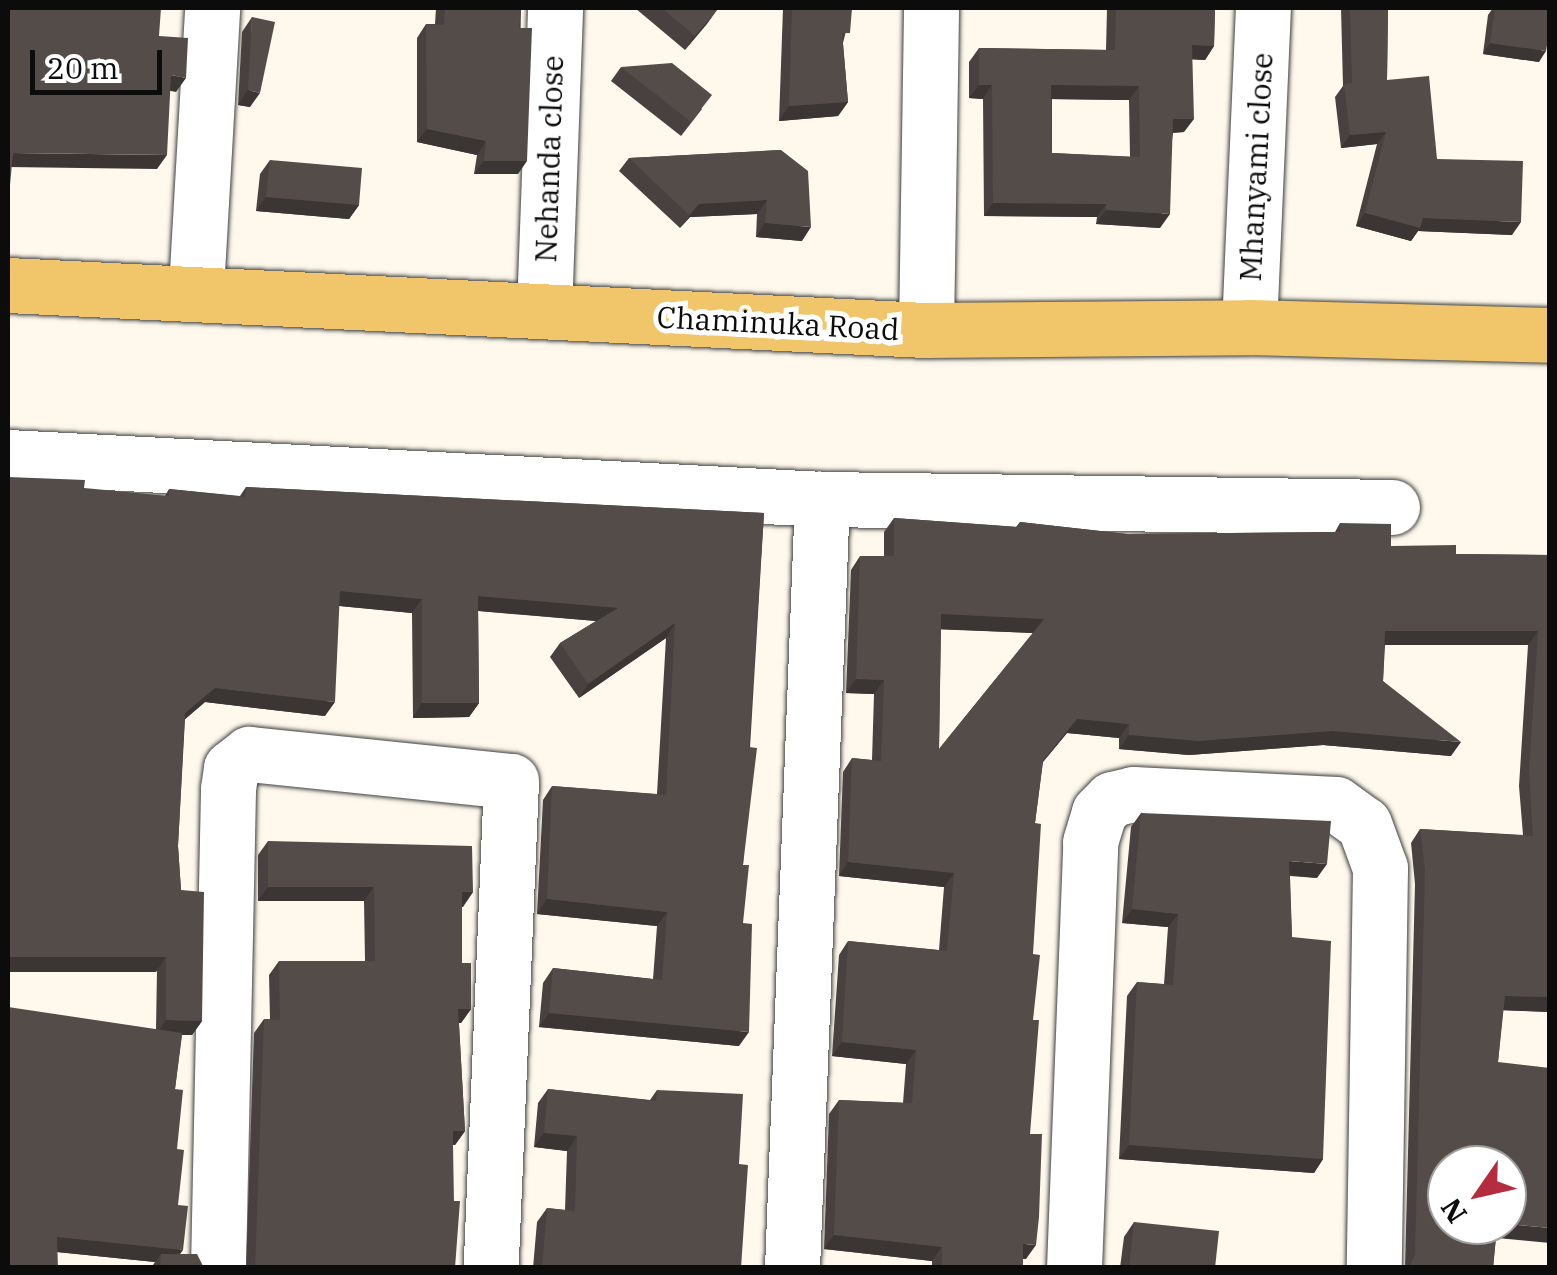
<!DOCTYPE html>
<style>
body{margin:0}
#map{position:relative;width:1557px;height:1275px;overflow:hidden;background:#fef9ec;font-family:"IBM Plex Serif",serif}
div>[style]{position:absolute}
.roads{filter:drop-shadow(0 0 2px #3f3f3f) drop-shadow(0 0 2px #3f3f3f)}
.minor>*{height:55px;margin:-27.5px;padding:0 27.5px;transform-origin:27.5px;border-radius:27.5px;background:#fff}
.major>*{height:55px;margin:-27.5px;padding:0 27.5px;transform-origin:27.5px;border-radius:27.5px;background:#f1c569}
.wall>*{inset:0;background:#48413f}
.shaded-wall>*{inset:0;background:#3b3533}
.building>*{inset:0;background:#544c49}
span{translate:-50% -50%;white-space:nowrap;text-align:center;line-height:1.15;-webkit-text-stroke:10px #fff;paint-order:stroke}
.street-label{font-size:30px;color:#0c0c0c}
.frame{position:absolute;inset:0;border:10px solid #0c0c0c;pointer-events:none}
.north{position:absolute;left:1427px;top:1145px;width:100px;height:100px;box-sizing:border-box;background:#fff;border:2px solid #9e9e9e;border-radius:50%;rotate:236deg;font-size:28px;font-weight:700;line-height:40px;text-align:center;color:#0c0c0c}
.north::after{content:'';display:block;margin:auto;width:35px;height:45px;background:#b42c3d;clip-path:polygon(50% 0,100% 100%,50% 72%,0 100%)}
.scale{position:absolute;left:30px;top:50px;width:132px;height:45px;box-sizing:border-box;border:5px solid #0c0c0c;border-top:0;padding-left:12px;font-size:30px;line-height:35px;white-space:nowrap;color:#0c0c0c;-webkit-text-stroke:8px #fff;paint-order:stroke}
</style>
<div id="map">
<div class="roads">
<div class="minor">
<i style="left:196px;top:289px;width:281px;rotate:-86.7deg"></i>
<i style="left:544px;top:311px;width:303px;rotate:-87.9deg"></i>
<i style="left:1249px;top:327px;width:319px;rotate:-87.5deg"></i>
<i style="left:926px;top:330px;width:322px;rotate:-89.1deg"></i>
<i style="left:8px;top:457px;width:815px;rotate:2.95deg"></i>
<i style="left:822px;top:499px;width:570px;rotate:0.8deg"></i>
<i style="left:218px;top:1268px;width:479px;rotate:-88.8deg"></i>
<i style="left:228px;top:789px;width:21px;rotate:-82deg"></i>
<i style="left:231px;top:768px;width:23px;rotate:-38deg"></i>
<i style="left:249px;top:754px;width:263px;rotate:5.9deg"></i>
<i style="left:511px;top:781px;width:487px;rotate:92.4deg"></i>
<i style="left:792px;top:1268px;width:770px;rotate:-87.77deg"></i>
<i style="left:1074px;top:1268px;width:426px;rotate:-87.8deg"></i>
<i style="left:1090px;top:842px;width:31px;rotate:-73deg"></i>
<i style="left:1099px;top:812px;width:18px;rotate:-45deg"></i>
<i style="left:1112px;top:799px;width:22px;rotate:-13deg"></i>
<i style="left:1133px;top:794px;width:203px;rotate:2.8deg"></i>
<i style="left:1336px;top:804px;width:34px;rotate:36deg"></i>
<i style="left:1364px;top:824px;width:47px;rotate:70deg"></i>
<i style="left:1380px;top:868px;width:400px;rotate:90.9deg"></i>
</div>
<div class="major">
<i style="left:8px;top:285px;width:919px;rotate:2.81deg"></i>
<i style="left:926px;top:330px;width:323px;rotate:-0.5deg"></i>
<i style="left:1249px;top:327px;width:301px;rotate:1.5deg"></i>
</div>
</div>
<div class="wall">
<i style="clip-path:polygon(436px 8px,521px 8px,518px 174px,474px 174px,477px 155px,417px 142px,417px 38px,426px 24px,435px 24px)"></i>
<i style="clip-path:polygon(635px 8px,714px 8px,717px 10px,685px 50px)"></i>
<i style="clip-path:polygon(783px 8px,852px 8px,843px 43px,848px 102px,838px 116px,779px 121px)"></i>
<i style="clip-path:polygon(evenodd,1107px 8px,1215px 8px,1214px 46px,1205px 60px,1192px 59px,1184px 132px,1173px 133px,1160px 228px,1096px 224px,1097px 217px,984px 216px,983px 99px,969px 98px,969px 62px,979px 48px,1106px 50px,1107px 8px,1052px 99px,1129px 100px,1130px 157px,1052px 153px,1052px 99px)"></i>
<i style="clip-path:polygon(1341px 8px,1388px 8px,1387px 80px,1437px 159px,1512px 235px,1418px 231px,1411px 241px,1356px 226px,1377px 144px,1341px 148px,1335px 97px,1343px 86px)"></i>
<i style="clip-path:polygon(1493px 8px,1550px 8px,1539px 62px,1483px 54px,1488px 15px)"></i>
<i style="clip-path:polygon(252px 17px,250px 107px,238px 105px,242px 32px)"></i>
<i style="clip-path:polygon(621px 67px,702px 109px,681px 136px,611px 81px)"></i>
<i style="clip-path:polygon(781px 150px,802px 241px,756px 237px,757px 214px,690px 217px,680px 228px,619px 171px,629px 158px)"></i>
<i style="clip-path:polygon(270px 160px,359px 205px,349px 219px,256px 211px,260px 174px)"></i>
<i style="clip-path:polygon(246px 487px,764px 513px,743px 865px,739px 1046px,539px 1027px,543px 983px,553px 968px,653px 979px,657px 926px,537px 914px,543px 800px,552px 786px,657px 794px,666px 638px,579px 698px,550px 657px,560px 643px,596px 621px,478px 611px,479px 703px,469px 717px,413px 718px,412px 613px,339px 606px,325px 716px,205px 702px,185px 719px,178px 846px,181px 890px,202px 1021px,192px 1035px,182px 1035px,175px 1089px,178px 1205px,180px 1254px,204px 1268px,151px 1268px,155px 1262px,57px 1252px,8px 1268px,156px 1029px,165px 496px,169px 489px,240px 496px)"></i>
<i style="clip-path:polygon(evenodd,894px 518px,1016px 527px,1020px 522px,1127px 534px,1335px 532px,1340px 523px,1391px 546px,1456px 554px,1550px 555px,1550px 1012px,1503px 1010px,1498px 1062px,1496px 1238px,1493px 1268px,1405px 1268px,1415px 884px,1411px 843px,1420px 829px,1523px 835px,1519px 786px,1528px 645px,1385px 645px,1383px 681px,1451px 756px,1323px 745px,1189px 755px,1119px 749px,1119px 738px,1067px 733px,1043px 762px,1035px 823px,1030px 1134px,1026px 1259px,1023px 1259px,1023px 1268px,932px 1268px,932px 1261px,824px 1249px,829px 1114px,839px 1100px,903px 1103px,906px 1064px,832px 1056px,839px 955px,848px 941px,939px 950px,944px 887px,839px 876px,843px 772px,852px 758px,872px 760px,874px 694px,846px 693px,851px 570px,860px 556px,884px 556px,884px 532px,894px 518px,941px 629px,1033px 633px,939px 749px,941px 629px)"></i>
<i style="clip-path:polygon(1141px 813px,1317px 878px,1290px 876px,1292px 937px,1323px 1159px,1314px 1173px,1119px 1159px,1127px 996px,1137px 982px,1164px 984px,1168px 927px,1122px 923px,1131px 827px)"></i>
<i style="clip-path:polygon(268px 841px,473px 892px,462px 907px,462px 963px,471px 1009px,461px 1023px,459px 1023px,465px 1131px,455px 1145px,453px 1145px,455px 1268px,246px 1268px,254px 1033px,264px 1019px,270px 1019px,269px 975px,279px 961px,365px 961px,364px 901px,258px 901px,258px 855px)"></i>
<i style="clip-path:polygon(548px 1089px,650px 1100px,657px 1090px,739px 1164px,741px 1268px,533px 1268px,537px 1222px,547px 1208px,565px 1210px,567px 1151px,534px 1147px,538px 1103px)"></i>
<i style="clip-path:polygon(1134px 1222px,1215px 1268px,1120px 1268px,1124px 1237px)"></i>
</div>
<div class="shaded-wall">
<i style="clip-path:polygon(717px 10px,707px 24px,685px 50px,695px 36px)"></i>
<i style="clip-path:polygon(1490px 43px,1546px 51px,1539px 62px,1483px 54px)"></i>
<i style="clip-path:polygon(1192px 45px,1214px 46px,1205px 60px,1182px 59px)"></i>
<i style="clip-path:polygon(171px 75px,186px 78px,176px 92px,161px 89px)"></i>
<i style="clip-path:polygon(979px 85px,992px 85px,983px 99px,969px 98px)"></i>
<i style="clip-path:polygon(1051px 85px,1139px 86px,1129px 100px,1042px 99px)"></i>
<i style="clip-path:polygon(248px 90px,260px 93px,250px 107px,238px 105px)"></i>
<i style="clip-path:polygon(848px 102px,838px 116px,779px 121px,789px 106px)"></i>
<i style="clip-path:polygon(1173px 119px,1194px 119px,1184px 132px,1164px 133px)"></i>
<i style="clip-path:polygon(427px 129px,486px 141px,477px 155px,417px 142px)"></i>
<i style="clip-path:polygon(1386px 132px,1377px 144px,1341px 148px,1350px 135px)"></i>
<i style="clip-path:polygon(13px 153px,167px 155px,157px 169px,8px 167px)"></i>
<i style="clip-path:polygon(484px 161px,527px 161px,518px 174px,474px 174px)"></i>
<i style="clip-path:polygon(266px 197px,359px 205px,349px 219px,256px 211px)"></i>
<i style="clip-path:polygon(767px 200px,757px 214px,690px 217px,680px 228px,699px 204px)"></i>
<i style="clip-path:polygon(993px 203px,1106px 204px,1097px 217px,984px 216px)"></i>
<i style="clip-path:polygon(1106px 210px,1170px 214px,1160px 228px,1096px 224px)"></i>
<i style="clip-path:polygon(1365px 213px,1423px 218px,1521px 222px,1512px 235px,1418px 231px,1411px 241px,1356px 226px)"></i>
<i style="clip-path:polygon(765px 223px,811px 227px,802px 241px,756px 237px)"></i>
<i style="clip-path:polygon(340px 591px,422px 599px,412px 613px,330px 605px)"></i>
<i style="clip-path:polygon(478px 596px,618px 608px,608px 622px,468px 610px)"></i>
<i style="clip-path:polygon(941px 614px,1044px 619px,1034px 633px,931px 629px)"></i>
<i style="clip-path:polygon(675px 623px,666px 638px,579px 698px,588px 684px)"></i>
<i style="clip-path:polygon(1385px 631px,1538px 631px,1528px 645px,1375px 645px)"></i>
<i style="clip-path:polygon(856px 679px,884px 680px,874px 694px,846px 693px)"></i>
<i style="clip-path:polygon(215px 688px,335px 702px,325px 716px,205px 702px,176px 727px,185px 713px)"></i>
<i style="clip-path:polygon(422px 703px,479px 703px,469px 717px,413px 718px)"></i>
<i style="clip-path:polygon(1077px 719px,1129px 724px,1119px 738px,1067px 733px,1033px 774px)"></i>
<i style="clip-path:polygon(1333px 731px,1461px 742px,1451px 756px,1323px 745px,1189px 755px,1119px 749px,1129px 735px)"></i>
<i style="clip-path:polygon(1289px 861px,1327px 864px,1317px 878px,1280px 874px)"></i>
<i style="clip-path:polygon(848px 862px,954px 873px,944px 887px,839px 876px)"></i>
<i style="clip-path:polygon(268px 887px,374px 887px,364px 901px,258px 901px)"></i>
<i style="clip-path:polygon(462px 892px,473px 892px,463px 907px,452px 907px)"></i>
<i style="clip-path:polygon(547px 899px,667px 912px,657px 926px,537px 914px)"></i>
<i style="clip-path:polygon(1132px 909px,1178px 914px,1168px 927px,1122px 923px)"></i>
<i style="clip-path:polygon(8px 957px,166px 957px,156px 972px,8px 972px)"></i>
<i style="clip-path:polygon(1505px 996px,1550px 997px,1550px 1012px,1495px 1010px)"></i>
<i style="clip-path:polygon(458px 1009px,471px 1009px,461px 1023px,448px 1023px)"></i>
<i style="clip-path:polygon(549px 1013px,749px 1032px,739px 1046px,539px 1027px)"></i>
<i style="clip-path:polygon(166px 1020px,202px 1021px,192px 1035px,156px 1035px)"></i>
<i style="clip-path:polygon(842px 1042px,916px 1050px,906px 1064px,832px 1056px)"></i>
<i style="clip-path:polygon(453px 1131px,465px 1131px,455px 1145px,443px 1145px)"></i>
<i style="clip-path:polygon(544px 1133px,577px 1136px,567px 1151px,534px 1147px)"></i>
<i style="clip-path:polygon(1129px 1145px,1323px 1159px,1314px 1173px,1119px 1159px)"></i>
<i style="clip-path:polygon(1507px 1224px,1550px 1228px,1550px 1243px,1487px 1237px,1496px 1225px)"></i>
<i style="clip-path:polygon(834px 1235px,942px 1247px,932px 1261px,824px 1249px)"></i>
<i style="clip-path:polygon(57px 1237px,183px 1250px,173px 1264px,161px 1254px,155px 1262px,47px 1251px)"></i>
<i style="clip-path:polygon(1023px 1244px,1036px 1245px,1026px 1259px,1013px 1258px)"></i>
</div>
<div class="building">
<i style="clip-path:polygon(8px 8px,161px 8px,159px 36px,188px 38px,186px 78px,171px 75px,167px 155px,13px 153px,10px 185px,8px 184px)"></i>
<i style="clip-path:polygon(445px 8px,521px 8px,519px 28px,532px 28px,527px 161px,484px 161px,486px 141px,427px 129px,426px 24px,444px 25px)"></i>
<i style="clip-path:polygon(662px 8px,714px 8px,717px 10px,695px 36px)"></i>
<i style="clip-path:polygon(792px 8px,852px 8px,850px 33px,842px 33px,848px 102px,789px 106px)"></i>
<i style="clip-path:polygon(evenodd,1116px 8px,1215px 8px,1214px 46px,1192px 45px,1194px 119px,1173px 119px,1170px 214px,1106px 210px,1106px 204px,993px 203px,992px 85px,979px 85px,979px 48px,1115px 50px,1116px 8px,1051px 85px,1139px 86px,1140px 157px,1052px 153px,1051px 85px)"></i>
<i style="clip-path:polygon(1350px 8px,1388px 8px,1387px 80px,1429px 76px,1437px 159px,1523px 161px,1521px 222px,1423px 218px,1420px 228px,1365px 213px,1386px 132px,1350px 135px,1344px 84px,1352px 83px)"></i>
<i style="clip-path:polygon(1495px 8px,1550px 8px,1550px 28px,1546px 51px,1490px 43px)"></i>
<i style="clip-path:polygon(252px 17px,275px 22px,260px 93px,248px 90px)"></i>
<i style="clip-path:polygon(672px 63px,712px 95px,691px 122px,621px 67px)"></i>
<i style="clip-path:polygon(781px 150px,808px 171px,811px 227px,765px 223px,767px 200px,699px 204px,689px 215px,629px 158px)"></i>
<i style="clip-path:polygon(270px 160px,362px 168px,359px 205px,266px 197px)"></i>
<i style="clip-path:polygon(8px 477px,85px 480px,84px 488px,169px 496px,169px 489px,245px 497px,246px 487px,764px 513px,749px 747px,757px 748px,743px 865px,749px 865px,743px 923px,752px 924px,749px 1032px,549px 1013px,553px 968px,662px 980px,667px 912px,547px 899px,552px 786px,666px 795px,675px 623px,588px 684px,560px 643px,618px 608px,478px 596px,479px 703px,422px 703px,422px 599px,340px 591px,335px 702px,215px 688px,185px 713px,178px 846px,181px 890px,204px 892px,202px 1021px,166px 1020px,166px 957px,8px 957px)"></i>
<i style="clip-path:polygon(evenodd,894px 518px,1019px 527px,1020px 522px,1127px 534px,1340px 532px,1340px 523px,1391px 524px,1391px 546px,1456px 545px,1456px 554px,1550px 555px,1550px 997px,1505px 996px,1498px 1062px,1550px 1068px,1550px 1228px,1507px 1224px,1507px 1165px,1447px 1165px,1447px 1225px,1497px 1225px,1493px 1268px,1409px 1268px,1415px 1254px,1425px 869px,1420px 829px,1533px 836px,1529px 771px,1538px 631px,1385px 631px,1383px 681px,1461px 742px,1333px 731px,1198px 741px,1129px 735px,1129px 724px,1077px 719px,1043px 760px,1035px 823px,1041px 824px,1033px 954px,1040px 955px,1033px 1020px,1039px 1020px,1030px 1134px,1042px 1134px,1039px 1217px,1036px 1245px,1023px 1244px,1023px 1268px,942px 1268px,942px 1247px,834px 1235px,839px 1100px,912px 1103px,916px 1050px,842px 1042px,848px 941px,947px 951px,954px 873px,848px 862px,852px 758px,881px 761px,884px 680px,856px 679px,860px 556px,894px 556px,894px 518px,941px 614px,1044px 619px,939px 749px,941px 614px)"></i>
<i style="clip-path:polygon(1141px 813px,1331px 821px,1327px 864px,1289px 861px,1292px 937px,1331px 941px,1323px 1159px,1129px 1145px,1137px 982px,1173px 985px,1178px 914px,1132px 909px)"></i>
<i style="clip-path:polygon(268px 841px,472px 846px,473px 892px,462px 892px,462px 963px,471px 963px,471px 1009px,458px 1009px,465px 1131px,453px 1131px,453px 1201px,460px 1201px,455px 1268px,255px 1268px,264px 1019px,280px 1020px,279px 961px,375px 961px,374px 887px,268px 887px)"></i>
<i style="clip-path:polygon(8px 1007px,182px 1033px,175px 1089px,183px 1090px,177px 1149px,184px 1150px,178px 1205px,188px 1206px,183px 1250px,57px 1237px,58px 1268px,8px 1268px)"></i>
<i style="clip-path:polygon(548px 1089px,656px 1101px,657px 1090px,743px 1094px,739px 1164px,748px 1165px,741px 1268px,542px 1268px,547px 1208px,575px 1211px,577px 1136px,544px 1133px)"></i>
<i style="clip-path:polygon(1134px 1222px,1219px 1231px,1215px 1268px,1129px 1268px)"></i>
<i style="clip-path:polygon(161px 1254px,197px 1254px,204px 1268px,160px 1268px)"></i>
</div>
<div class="street-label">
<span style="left:549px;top:159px;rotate:-88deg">Nehanda close</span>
<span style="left:1256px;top:167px;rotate:-87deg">Mhanyami close</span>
<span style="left:778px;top:323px;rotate:3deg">Chaminuka Road</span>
</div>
<div class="frame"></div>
<div class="north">N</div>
<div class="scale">20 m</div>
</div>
